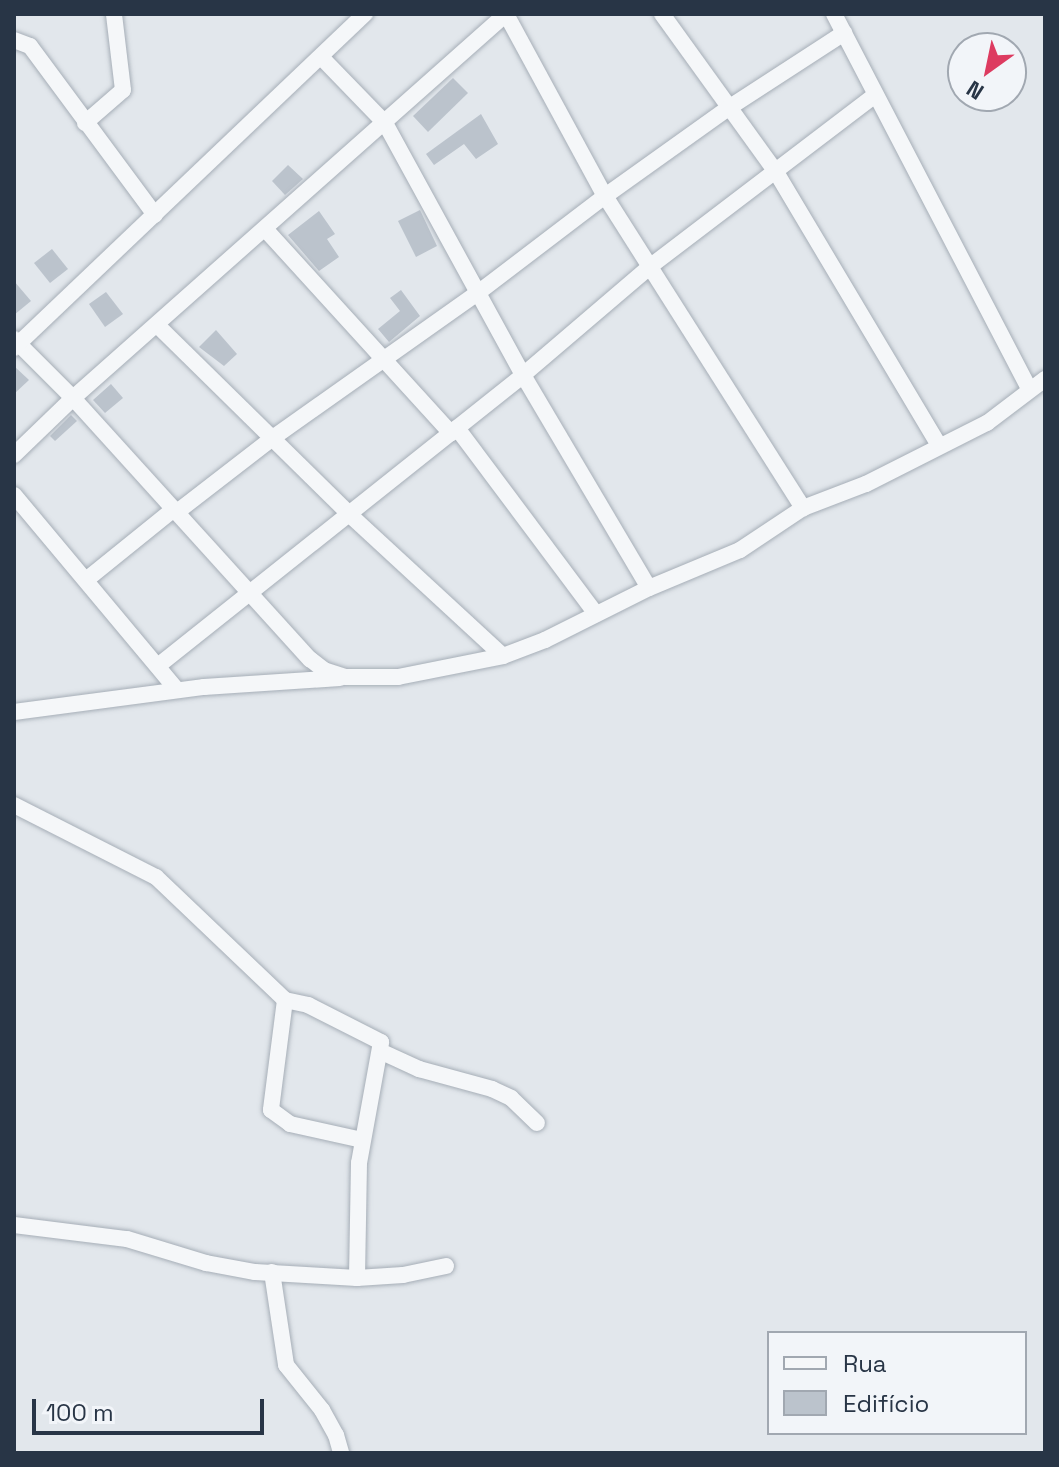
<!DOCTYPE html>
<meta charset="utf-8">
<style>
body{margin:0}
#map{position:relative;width:1059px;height:1467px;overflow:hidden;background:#e2e7ec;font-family:"Space Grotesk",sans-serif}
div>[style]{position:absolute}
.building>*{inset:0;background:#bbc3cc}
.roads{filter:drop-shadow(0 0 2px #a6aeb7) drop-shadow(0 0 2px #a6aeb7)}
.minor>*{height:16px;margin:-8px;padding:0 8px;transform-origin:8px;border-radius:8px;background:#f5f7f9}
span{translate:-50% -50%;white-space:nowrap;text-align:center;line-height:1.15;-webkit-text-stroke:8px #f2f5f9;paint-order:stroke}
.frame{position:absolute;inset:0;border:16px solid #283546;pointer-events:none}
.legend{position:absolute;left:767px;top:1331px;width:260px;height:104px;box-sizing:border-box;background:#f2f5f9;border:2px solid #a1a8b1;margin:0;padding:10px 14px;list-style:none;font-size:24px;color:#283546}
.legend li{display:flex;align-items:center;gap:16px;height:40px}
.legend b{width:40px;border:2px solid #a1a8b1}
.north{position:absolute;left:947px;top:32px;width:80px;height:80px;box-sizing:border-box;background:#f2f5f9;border:2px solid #a1a8b1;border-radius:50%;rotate:213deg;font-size:22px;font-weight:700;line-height:32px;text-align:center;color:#283546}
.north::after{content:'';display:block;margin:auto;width:28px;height:36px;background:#dd3b60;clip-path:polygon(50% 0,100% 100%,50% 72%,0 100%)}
.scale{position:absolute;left:32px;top:1399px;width:232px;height:36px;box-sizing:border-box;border:4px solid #283546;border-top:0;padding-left:10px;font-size:24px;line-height:28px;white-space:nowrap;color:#283546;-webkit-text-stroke:6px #f2f5f9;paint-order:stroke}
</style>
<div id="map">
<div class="building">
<i style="clip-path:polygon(453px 78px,468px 93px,428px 132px,413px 116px)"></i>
<i style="clip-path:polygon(481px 114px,498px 144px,476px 159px,464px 144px,434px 165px,426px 154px)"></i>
<i style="clip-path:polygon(288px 165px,303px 179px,285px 195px,272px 181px)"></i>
<i style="clip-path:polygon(420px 210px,437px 246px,416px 257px,398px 221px)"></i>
<i style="clip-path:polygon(319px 211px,335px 234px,327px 239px,339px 257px,319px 271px,288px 235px)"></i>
<i style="clip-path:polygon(52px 249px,68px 269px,50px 283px,34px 263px)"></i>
<i style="clip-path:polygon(14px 281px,31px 301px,14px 315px)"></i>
<i style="clip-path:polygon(401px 290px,420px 316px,389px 342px,378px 329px,400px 311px,390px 298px)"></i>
<i style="clip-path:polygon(106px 292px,123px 314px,105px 327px,89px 304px)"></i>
<i style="clip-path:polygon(216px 330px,237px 354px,224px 366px,199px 347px)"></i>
<i style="clip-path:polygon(14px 366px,29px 380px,14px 394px)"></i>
<i style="clip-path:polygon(111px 384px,123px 398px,105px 413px,93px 400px)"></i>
<i style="clip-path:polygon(71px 415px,77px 421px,55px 441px,50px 436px)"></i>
</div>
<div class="roads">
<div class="minor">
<i style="left:506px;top:14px;width:207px;rotate:61.5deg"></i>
<i style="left:605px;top:196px;width:370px;rotate:57.6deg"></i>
<i style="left:662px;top:14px;width:195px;rotate:54.2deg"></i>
<i style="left:776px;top:172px;width:318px;rotate:59.2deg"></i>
<i style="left:834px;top:14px;width:422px;rotate:62.5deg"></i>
<i style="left:14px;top:40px;width:17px;rotate:21deg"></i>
<i style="left:30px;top:46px;width:210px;rotate:53.5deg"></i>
<i style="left:322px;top:58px;width:91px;rotate:45.9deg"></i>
<i style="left:385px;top:123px;width:287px;rotate:61.3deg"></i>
<i style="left:523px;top:375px;width:247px;rotate:59.4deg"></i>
<i style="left:85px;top:123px;width:50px;rotate:-41deg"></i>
<i style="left:123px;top:90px;width:77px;rotate:-96.8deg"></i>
<i style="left:266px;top:230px;width:275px;rotate:47.7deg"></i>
<i style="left:158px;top:326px;width:268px;rotate:44.5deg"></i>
<i style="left:349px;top:514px;width:209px;rotate:42.7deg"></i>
<i style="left:14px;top:339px;width:83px;rotate:45deg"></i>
<i style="left:73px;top:398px;width:353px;rotate:47.8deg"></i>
<i style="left:310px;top:659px;width:18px;rotate:38deg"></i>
<i style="left:324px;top:670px;width:22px;rotate:18deg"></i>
<i style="left:345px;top:677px;width:53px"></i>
<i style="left:398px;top:677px;width:107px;rotate:-11.3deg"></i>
<i style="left:503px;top:656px;width:45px;rotate:-20.9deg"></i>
<i style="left:545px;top:640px;width:116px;rotate:-26.6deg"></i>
<i style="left:649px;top:588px;width:99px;rotate:-22.7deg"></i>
<i style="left:740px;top:550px;width:76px;rotate:-33.7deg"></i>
<i style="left:803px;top:508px;width:67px;rotate:-20.9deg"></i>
<i style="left:866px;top:484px;width:136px;rotate:-26.8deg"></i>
<i style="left:987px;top:423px;width:73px;rotate:-37.2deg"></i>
<i style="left:14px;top:348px;width:485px;rotate:-43.6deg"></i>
<i style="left:457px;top:428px;width:232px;rotate:53.2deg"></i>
<i style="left:14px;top:455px;width:82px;rotate:-44deg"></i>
<i style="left:73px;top:398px;width:579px;rotate:-41.57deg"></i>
<i style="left:14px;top:495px;width:254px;rotate:50.1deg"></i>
<i style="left:177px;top:512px;width:123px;rotate:-37.7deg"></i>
<i style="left:274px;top:437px;width:251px;rotate:-35.3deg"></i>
<i style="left:479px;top:292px;width:158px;rotate:-37.3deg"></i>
<i style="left:605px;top:196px;width:150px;rotate:-35.5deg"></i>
<i style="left:727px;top:109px;width:140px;rotate:-33deg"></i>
<i style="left:86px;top:580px;width:113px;rotate:-38.9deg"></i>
<i style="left:159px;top:665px;width:465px;rotate:-38.5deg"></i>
<i style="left:523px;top:375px;width:170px;rotate:-40.5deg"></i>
<i style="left:652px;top:265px;width:280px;rotate:-37.3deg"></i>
<i style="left:14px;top:712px;width:192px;rotate:-7.5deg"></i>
<i style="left:204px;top:687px;width:136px;rotate:-3.8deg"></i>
<i style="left:14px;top:805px;width:159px;rotate:26.9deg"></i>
<i style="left:156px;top:877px;width:178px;rotate:43.6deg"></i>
<i style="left:285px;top:1000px;width:24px;rotate:12deg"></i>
<i style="left:308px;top:1005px;width:82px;rotate:26.9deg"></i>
<i style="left:381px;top:1042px;width:123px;rotate:100.3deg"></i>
<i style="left:359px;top:1163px;width:115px;rotate:91deg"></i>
<i style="left:285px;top:1000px;width:111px;rotate:97.3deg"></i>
<i style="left:271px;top:1110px;width:24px;rotate:36deg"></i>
<i style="left:290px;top:1124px;width:74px;rotate:12.5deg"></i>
<i style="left:382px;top:1052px;width:41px;rotate:24.7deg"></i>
<i style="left:419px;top:1069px;width:76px;rotate:15.3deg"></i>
<i style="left:492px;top:1089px;width:21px;rotate:25deg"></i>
<i style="left:511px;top:1098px;width:36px;rotate:44deg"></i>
<i style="left:14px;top:1225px;width:114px;rotate:7.1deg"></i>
<i style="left:127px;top:1239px;width:83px;rotate:16.9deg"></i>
<i style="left:206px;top:1263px;width:50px;rotate:10.4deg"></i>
<i style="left:255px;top:1272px;width:102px;rotate:3.4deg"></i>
<i style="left:357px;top:1278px;width:46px;rotate:-3.7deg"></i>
<i style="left:403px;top:1275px;width:44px;rotate:-11.8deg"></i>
<i style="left:272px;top:1272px;width:94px;rotate:81.4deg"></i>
<i style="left:286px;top:1365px;width:58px;rotate:51.3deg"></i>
<i style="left:322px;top:1410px;width:29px;rotate:61deg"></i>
<i style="left:336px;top:1435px;width:19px;rotate:74deg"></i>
</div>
</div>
<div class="frame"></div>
<ul class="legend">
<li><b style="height:10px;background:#f5f7f9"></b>Rua</li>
<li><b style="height:22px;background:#bbc3cc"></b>Edifício</li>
</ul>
<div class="north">N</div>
<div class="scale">100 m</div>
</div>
